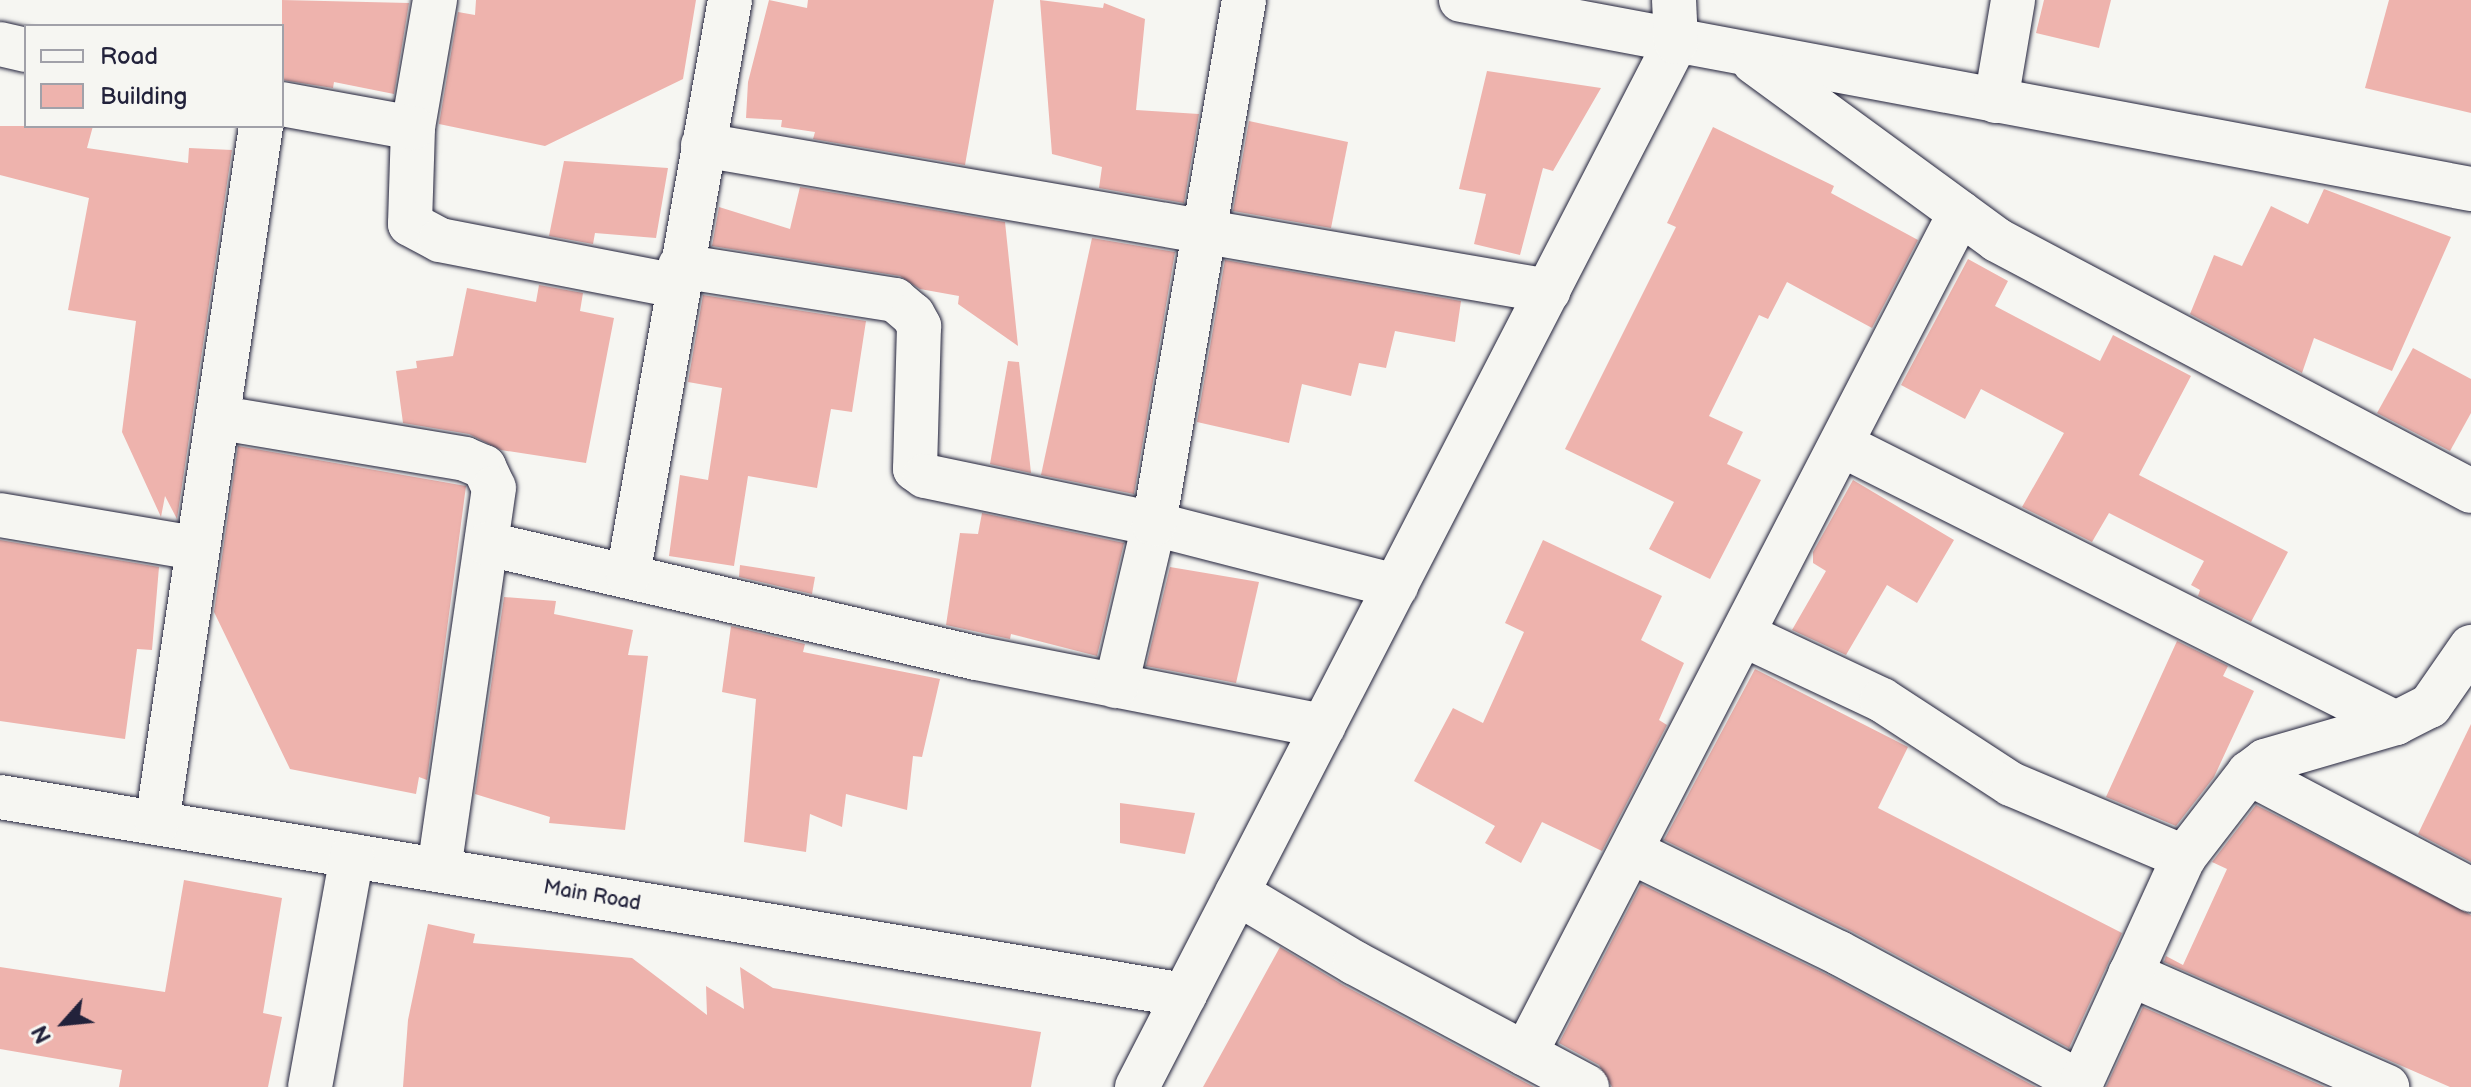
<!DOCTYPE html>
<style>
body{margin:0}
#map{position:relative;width:2471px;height:1087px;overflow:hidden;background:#f6f6f2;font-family:"Balsamiq Sans",sans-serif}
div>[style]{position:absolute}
.building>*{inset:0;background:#eeb3ad}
.roads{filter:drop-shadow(0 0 2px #22223b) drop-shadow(0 0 2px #22223b)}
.minor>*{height:44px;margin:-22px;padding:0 22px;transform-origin:22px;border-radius:22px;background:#f6f6f2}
span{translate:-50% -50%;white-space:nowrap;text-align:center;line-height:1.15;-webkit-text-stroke:6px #f6f6f2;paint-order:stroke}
.street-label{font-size:20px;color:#22223b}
.legend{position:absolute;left:24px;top:24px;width:260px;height:104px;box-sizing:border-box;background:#f6f6f2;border:2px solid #a1a1a9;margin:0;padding:10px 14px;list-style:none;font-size:24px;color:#22223b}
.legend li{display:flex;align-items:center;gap:16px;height:40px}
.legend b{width:40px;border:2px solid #a1a1a9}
.north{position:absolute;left:24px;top:983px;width:80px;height:80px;-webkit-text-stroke:6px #f6f6f2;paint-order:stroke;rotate:243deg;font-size:22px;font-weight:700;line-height:32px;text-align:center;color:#22223b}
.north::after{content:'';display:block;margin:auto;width:28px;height:36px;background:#22223b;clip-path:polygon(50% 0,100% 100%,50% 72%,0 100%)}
</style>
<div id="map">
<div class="building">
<i style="clip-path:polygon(282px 0,409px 3px,394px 94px,334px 82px,333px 88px,282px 80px)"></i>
<i style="clip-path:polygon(476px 0,696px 0,683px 79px,545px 146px,439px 124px,458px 12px,475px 15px)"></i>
<i style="clip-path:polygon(769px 0,807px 8px,808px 0,994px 0,965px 165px,813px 139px,815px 132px,781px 127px,782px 120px,746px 118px,748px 82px)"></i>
<i style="clip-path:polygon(1040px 0,1103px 8px,1104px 3px,1145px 19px,1136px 110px,1199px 114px,1184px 203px,1099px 188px,1102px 167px,1052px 154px)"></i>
<i style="clip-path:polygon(2044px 0,2111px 0,2099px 48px,2036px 33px)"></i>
<i style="clip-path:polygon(2389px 0,2471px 0,2471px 113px,2365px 88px)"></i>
<i style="clip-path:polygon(1487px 71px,1601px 88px,1553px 171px,1543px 168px,1520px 255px,1474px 244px,1486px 194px,1459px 189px)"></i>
<i style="clip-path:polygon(1249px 121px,1348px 142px,1331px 228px,1233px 211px)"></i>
<i style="clip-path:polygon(0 126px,93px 126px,87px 148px,188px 163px,189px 148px,232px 150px,177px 519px,165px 496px,161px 517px,122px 432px,136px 321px,68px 310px,89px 198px,0 175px)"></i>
<i style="clip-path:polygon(1713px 127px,1834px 186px,1831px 193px,1918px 240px,1872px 328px,1787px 282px,1768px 319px,1759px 315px,1709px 416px,1743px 432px,1727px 464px,1761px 480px,1710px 579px,1649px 549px,1674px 502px,1565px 449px,1676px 227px,1667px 223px)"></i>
<i style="clip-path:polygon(564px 161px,668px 168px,656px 238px,595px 233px,593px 244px,549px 236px)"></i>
<i style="clip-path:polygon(800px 187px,1005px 222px,1018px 346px,958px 304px,959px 296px,920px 289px,900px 276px,712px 246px,719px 207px,790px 229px)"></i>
<i style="clip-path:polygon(2324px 189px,2451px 237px,2392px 371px,2314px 338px,2302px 373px,2190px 314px,2214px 255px,2242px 266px,2271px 206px,2308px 224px)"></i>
<i style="clip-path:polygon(1092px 238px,1175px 252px,1134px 494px,1041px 475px)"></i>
<i style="clip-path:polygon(1968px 259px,2008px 281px,1995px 306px,2100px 361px,2113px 335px,2191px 376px,2139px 475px,2288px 552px,2251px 622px,2198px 596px,2200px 590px,2191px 585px,2204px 561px,2109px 513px,2092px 542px,2022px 507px,2064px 433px,1981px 389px,1965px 419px,1901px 385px)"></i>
<i style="clip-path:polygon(1225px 260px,1461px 301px,1455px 342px,1395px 331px,1386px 368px,1359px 363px,1351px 396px,1302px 384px,1289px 443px,1197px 422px)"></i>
<i style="clip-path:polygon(539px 285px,583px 293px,580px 311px,614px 318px,586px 463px,501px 450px,469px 434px,403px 423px,396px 371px,417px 368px,416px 361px,453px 356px,467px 288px,536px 302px)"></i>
<i style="clip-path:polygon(703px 295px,866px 321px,852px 412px,831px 409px,817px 488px,748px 476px,734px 566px,669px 556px,680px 475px,708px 480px,722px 388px,688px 382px)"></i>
<i style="clip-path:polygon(2413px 348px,2471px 379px,2471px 413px,2450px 451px,2377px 413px)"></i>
<i style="clip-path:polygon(1008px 361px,1019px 362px,1031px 473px,990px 464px)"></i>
<i style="clip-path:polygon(238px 446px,466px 486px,427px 780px,419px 777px,416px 794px,290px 769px,214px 612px)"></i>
<i style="clip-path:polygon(1853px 480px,1954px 540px,1917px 603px,1887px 585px,1846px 655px,1792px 630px,1826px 571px,1813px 563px,1813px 552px)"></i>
<i style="clip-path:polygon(982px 513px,1124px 543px,1097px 656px,1011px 634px,1010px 639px,946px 625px,960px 533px,978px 534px)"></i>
<i style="clip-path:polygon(0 540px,159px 567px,152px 650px,137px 649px,125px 739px,0 721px)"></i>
<i style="clip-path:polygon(1543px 540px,1662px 596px,1641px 640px,1684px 663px,1659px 720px,1667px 725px,1602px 851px,1542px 822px,1521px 863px,1485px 843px,1495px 826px,1414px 781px,1453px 708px,1483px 723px,1524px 632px,1505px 623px)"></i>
<i style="clip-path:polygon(740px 565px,815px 577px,812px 594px,739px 577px)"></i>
<i style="clip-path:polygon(1170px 567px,1259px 582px,1236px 683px,1146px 666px)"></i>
<i style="clip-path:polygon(504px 597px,556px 601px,554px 614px,633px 630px,628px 655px,648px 656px,625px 830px,549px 823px,550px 817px,475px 794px)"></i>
<i style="clip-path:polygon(731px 626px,805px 644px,803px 652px,940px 679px,922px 757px,913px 756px,907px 810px,846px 794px,842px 827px,810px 814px,806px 852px,744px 842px,756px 699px,722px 692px)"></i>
<i style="clip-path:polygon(2177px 641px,2228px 666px,2223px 676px,2254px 691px,2214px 777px,2176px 826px,2106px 797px)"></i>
<i style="clip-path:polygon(1755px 669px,1908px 747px,1878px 808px,2122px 933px,2069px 1048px,1851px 931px,1664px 840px)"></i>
<i style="clip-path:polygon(2471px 724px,2471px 862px,2418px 834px)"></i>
<i style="clip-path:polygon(1120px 803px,1195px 813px,1185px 854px,1120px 843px)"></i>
<i style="clip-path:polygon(2256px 805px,2471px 915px,2471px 1087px,2450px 1087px,2164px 962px,2166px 956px,2183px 965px,2227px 869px,2212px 862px)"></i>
<i style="clip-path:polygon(184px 880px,282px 898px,263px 1013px,282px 1017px,268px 1087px,119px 1087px,122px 1070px,0 1049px,0 967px,165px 992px)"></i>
<i style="clip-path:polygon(1641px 884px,1828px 975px,2036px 1087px,1612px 1087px,1599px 1065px,1559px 1043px)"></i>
<i style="clip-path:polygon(428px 924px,475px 934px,473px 943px,632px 958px,707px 1015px,706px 986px,744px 1009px,740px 967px,773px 988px,1041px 1032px,1031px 1087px,403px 1087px,408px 1020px)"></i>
<i style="clip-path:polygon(1280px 947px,1343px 985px,1534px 1087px,1203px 1087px)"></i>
<i style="clip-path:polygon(2143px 1007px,2325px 1087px,2106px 1087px)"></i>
</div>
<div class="roads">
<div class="minor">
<i style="left:435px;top:0;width:130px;rotate:99.8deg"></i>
<i style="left:413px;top:128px;width:96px;rotate:91.8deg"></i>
<i style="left:410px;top:224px;width:34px;rotate:28deg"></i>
<i style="left:440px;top:240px;width:241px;rotate:11deg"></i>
<i style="left:1461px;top:0;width:1028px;rotate:10.6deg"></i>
<i style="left:0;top:44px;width:27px;rotate:13deg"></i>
<i style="left:1754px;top:62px;width:301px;rotate:36.2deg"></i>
<i style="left:1997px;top:240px;width:536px;rotate:27.9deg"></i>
<i style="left:1996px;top:101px;width:102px;rotate:-80.4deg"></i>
<i style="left:282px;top:104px;width:133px;rotate:10.4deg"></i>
<i style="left:703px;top:145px;width:858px;rotate:9.8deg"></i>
<i style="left:680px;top:266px;width:218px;rotate:9deg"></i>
<i style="left:895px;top:300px;width:23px;rotate:40deg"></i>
<i style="left:913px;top:315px;width:13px;rotate:61deg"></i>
<i style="left:919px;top:326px;width:143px;rotate:91.6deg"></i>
<i style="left:915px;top:469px;width:12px;rotate:35deg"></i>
<i style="left:925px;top:476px;width:234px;rotate:11.8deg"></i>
<i style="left:1154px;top:524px;width:250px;rotate:14.4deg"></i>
<i style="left:221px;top:418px;width:247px;rotate:9.5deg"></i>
<i style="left:465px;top:459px;width:21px;rotate:23deg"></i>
<i style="left:484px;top:467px;width:23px;rotate:65deg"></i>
<i style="left:494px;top:488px;width:386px;rotate:98.2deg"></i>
<i style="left:1842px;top:445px;width:620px;rotate:26.65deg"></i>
<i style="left:0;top:515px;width:199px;rotate:9.6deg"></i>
<i style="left:488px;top:544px;width:501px;rotate:13.15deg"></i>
<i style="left:976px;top:658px;width:354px;rotate:11.1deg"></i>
<i style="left:628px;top:575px;width:584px;rotate:-79.94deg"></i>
<i style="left:1746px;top:636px;width:150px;rotate:25.2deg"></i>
<i style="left:1882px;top:700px;width:154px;rotate:33.1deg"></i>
<i style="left:2011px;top:784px;width:188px;rotate:22.9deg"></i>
<i style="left:1116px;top:686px;width:166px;rotate:-76.8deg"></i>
<i style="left:1154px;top:524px;width:532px;rotate:-80.25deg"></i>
<i style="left:2249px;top:773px;width:251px;rotate:27.8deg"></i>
<i style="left:0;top:797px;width:1201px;rotate:9.49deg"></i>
<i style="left:157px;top:823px;width:705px;rotate:-81.51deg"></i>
<i style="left:1632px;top:852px;width:230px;rotate:26deg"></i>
<i style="left:1839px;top:953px;width:275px;rotate:28.2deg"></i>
<i style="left:1237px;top:893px;width:137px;rotate:30.7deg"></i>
<i style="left:1355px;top:963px;width:263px;rotate:28.1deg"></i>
<i style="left:2130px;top:974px;width:281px;rotate:23.7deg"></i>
<i style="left:1525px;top:1054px;width:947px;rotate:-62.65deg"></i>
<i style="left:310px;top:1087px;width:235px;rotate:-79.7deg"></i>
<i style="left:1137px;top:1087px;width:1176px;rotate:-62.72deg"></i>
<i style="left:1676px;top:42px;width:42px;rotate:-92.7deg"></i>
<i style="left:2079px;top:1087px;width:253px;rotate:-65.5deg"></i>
<i style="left:2184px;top:857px;width:106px;rotate:-52.3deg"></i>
<i style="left:2249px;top:773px;width:20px;rotate:-37deg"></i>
<i style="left:2265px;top:761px;width:136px;rotate:-16.2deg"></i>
<i style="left:2396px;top:723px;width:38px;rotate:-27deg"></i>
<i style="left:2430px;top:706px;width:72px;rotate:-55.2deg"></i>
</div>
</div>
<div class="street-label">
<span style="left:592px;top:896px;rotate:10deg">Main Road</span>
</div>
<ul class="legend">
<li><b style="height:10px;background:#f6f6f2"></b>Road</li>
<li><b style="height:22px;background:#eeb3ad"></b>Building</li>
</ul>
<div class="north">N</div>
</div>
